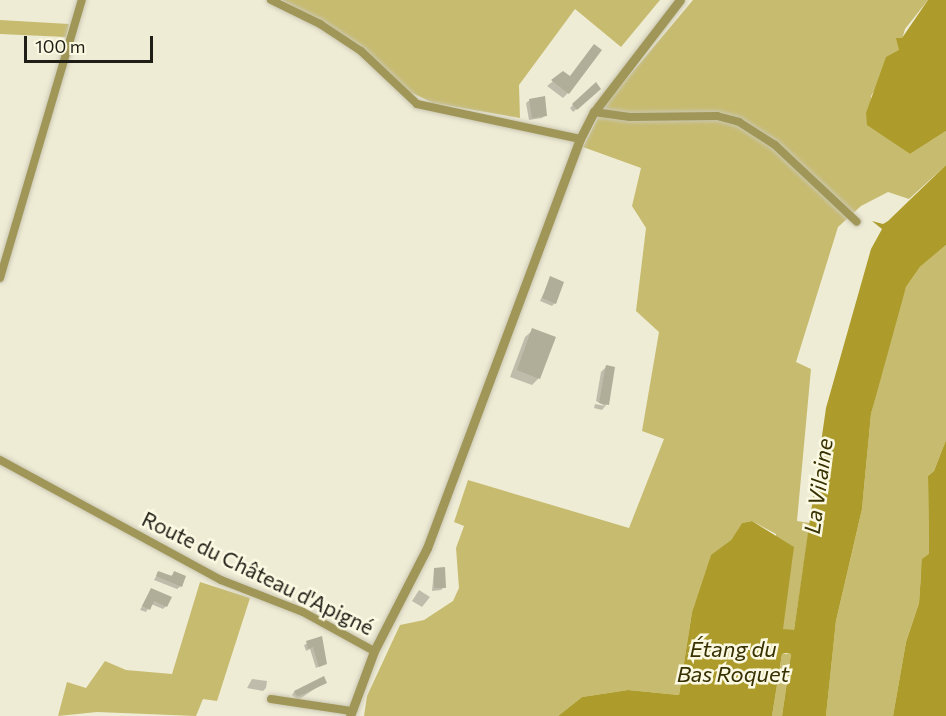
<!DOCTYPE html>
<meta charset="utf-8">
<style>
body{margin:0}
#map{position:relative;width:946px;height:716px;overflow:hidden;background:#efecd6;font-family:Commissioner,sans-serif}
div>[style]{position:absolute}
.green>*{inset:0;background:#c7bb70}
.water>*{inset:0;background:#ad9c2c}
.shadow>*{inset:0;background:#0003}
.building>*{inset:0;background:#b0ad98}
.roads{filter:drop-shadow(0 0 2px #cac7b3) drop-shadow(0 0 2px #cac7b3)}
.minor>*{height:8px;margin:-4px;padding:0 4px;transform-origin:4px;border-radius:4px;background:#a09657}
.tertiary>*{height:9px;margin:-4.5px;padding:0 4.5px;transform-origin:4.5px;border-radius:4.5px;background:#a09657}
span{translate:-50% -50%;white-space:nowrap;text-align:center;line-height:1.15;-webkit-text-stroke:5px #fcf9e3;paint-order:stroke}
.street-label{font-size:21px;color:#1f1e16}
.water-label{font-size:22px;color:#373001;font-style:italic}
.scale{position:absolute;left:24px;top:36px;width:129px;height:27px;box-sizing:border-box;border:3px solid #1f1e16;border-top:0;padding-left:8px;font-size:18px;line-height:21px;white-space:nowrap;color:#1f1e16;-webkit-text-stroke:4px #fcf9e3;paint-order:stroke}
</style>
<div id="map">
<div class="green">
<i style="clip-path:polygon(282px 0,660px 0,621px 47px,575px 9px,519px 85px,520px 118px,433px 103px,410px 92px,360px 45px)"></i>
<i style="clip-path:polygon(693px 0,928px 0,905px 29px,899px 50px,871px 96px,876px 130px,910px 154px,946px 131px,946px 165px,909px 199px,888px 192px,861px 206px,838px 227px,796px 362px,811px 369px,797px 521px,810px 523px,794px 630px,783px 630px,776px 534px,752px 521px,742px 523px,731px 540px,711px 556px,692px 612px,679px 695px,628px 690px,582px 697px,558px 716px,364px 716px,367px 696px,400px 625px,424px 620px,453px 601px,459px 588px,456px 548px,464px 526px,454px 522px,468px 480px,629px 528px,664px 439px,642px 431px,659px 332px,636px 311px,646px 228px,632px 206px,641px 168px,583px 147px,604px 106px)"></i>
<i style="clip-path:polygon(0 20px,69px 24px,66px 37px,0 34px)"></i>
<i style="clip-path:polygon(946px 245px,946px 440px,934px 471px,928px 476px,929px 555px,921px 573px,919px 603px,906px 642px,893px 716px,826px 716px,836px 621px,862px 509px,871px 414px,895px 318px,906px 287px,920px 267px)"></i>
<i style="clip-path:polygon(200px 582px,250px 598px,217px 701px,203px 699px,196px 716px,97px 712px,58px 716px,67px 682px,86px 688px,105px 661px,126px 670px,172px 674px)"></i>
<i style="clip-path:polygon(782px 654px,791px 654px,782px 716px,772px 716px)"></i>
</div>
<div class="water">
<i style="clip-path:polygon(928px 0,946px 0,946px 131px,910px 154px,867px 125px,866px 113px,886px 57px,899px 50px,896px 38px,902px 38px)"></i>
<i style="clip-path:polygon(946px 165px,946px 245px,920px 267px,906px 287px,871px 414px,862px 509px,836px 621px,826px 716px,782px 716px,791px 654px,786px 653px,782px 654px,772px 716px,558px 716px,582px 697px,628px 690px,679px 695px,692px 612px,711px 555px,731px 540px,742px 523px,752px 521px,794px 547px,783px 629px,794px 630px,826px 408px,871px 249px,882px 229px,872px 221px,883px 224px,888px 221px)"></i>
<i style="clip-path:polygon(946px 440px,946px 716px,893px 716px,906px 642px,919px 603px,922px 559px,929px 554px,928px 476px,934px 471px)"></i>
</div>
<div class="shadow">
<i style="clip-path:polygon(563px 73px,568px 93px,563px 98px,547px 86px)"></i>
<i style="clip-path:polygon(596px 92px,573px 112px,570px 108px,573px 105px)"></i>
<i style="clip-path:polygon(530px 100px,546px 115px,542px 118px,529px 120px,526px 103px)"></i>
<i style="clip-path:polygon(551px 278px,555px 303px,552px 306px,540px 301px)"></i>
<i style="clip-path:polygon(533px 330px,539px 378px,532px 385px,510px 377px,525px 337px)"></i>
<i style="clip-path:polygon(606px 367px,607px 404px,602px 410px,594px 408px,595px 404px,605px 406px,596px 401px,601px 372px)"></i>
<i style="clip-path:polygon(434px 569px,444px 587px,441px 590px,432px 591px)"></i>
<i style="clip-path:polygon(158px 573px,170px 577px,174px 573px,181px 586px,177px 589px,154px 580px)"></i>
<i style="clip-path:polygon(151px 590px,166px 606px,163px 609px,151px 604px,146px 612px,140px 610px)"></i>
<i style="clip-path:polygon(419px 590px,430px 597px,422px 607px,412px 601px)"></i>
<i style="clip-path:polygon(321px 638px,325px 664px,316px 668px,310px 649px,306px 651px,304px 645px)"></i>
<i style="clip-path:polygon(252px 679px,267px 681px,266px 688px,263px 691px,247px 688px)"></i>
<i style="clip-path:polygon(325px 682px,298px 700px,292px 695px,294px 692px)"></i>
</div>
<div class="building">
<i style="clip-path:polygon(594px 44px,602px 50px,569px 94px,551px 80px,563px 71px,570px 76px)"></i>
<i style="clip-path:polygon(596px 82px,601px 89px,577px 110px,572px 104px)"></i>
<i style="clip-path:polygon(545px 96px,547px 116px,532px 118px,529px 99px)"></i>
<i style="clip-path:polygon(550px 276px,564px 282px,556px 304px,542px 298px)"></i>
<i style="clip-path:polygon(532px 328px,556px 337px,540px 379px,517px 370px)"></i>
<i style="clip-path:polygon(606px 365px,615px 367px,609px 405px,599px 403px)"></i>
<i style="clip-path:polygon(445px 567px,446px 588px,434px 588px,434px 568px)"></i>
<i style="clip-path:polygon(158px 571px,172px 576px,174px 571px,186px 576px,182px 587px,156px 576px)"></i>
<i style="clip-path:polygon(151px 588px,172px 597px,167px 607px,154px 601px,150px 610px,142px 606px)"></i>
<i style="clip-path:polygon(322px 636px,327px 664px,319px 667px,313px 647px,308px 649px,306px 641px)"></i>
<i style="clip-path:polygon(324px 676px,327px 683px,297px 697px,294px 691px)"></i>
</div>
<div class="roads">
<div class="minor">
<i style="left:271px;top:0;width:55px;rotate:26.1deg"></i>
<i style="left:320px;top:24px;width:49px;rotate:33.4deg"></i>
<i style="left:361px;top:51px;width:77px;rotate:43.4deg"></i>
<i style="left:417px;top:104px;width:167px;rotate:12.1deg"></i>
<i style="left:594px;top:112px;width:36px;rotate:8deg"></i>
<i style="left:630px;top:117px;width:87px;rotate:-0.7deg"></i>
<i style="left:717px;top:116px;width:23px;rotate:15deg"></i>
<i style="left:739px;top:122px;width:43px;rotate:32.6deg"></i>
<i style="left:775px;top:145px;width:112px;rotate:43.2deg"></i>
<i style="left:0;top:278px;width:290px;rotate:-73.6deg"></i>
<i style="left:0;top:460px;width:251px;rotate:28.5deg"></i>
<i style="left:221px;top:580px;width:88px;rotate:21.3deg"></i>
<i style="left:303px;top:612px;width:81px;rotate:28.8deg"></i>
<i style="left:271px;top:699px;width:81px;rotate:8.5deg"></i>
</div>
<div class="tertiary">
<i style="left:350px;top:716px;width:69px;rotate:-69.7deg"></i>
<i style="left:374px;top:651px;width:116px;rotate:-62.8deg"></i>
<i style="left:427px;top:548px;width:437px;rotate:-69.5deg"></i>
<i style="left:580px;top:139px;width:30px;rotate:-63deg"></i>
<i style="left:594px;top:112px;width:141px;rotate:-52.5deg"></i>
</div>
</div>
<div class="street-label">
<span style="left:258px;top:573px;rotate:26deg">Route du Château d'Apigné</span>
</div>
<div class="water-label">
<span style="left:818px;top:486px;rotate:-82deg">La Vilaine</span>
<span style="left:733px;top:661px">Étang du<br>Bas Roquet</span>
</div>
<div class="scale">100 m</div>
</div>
